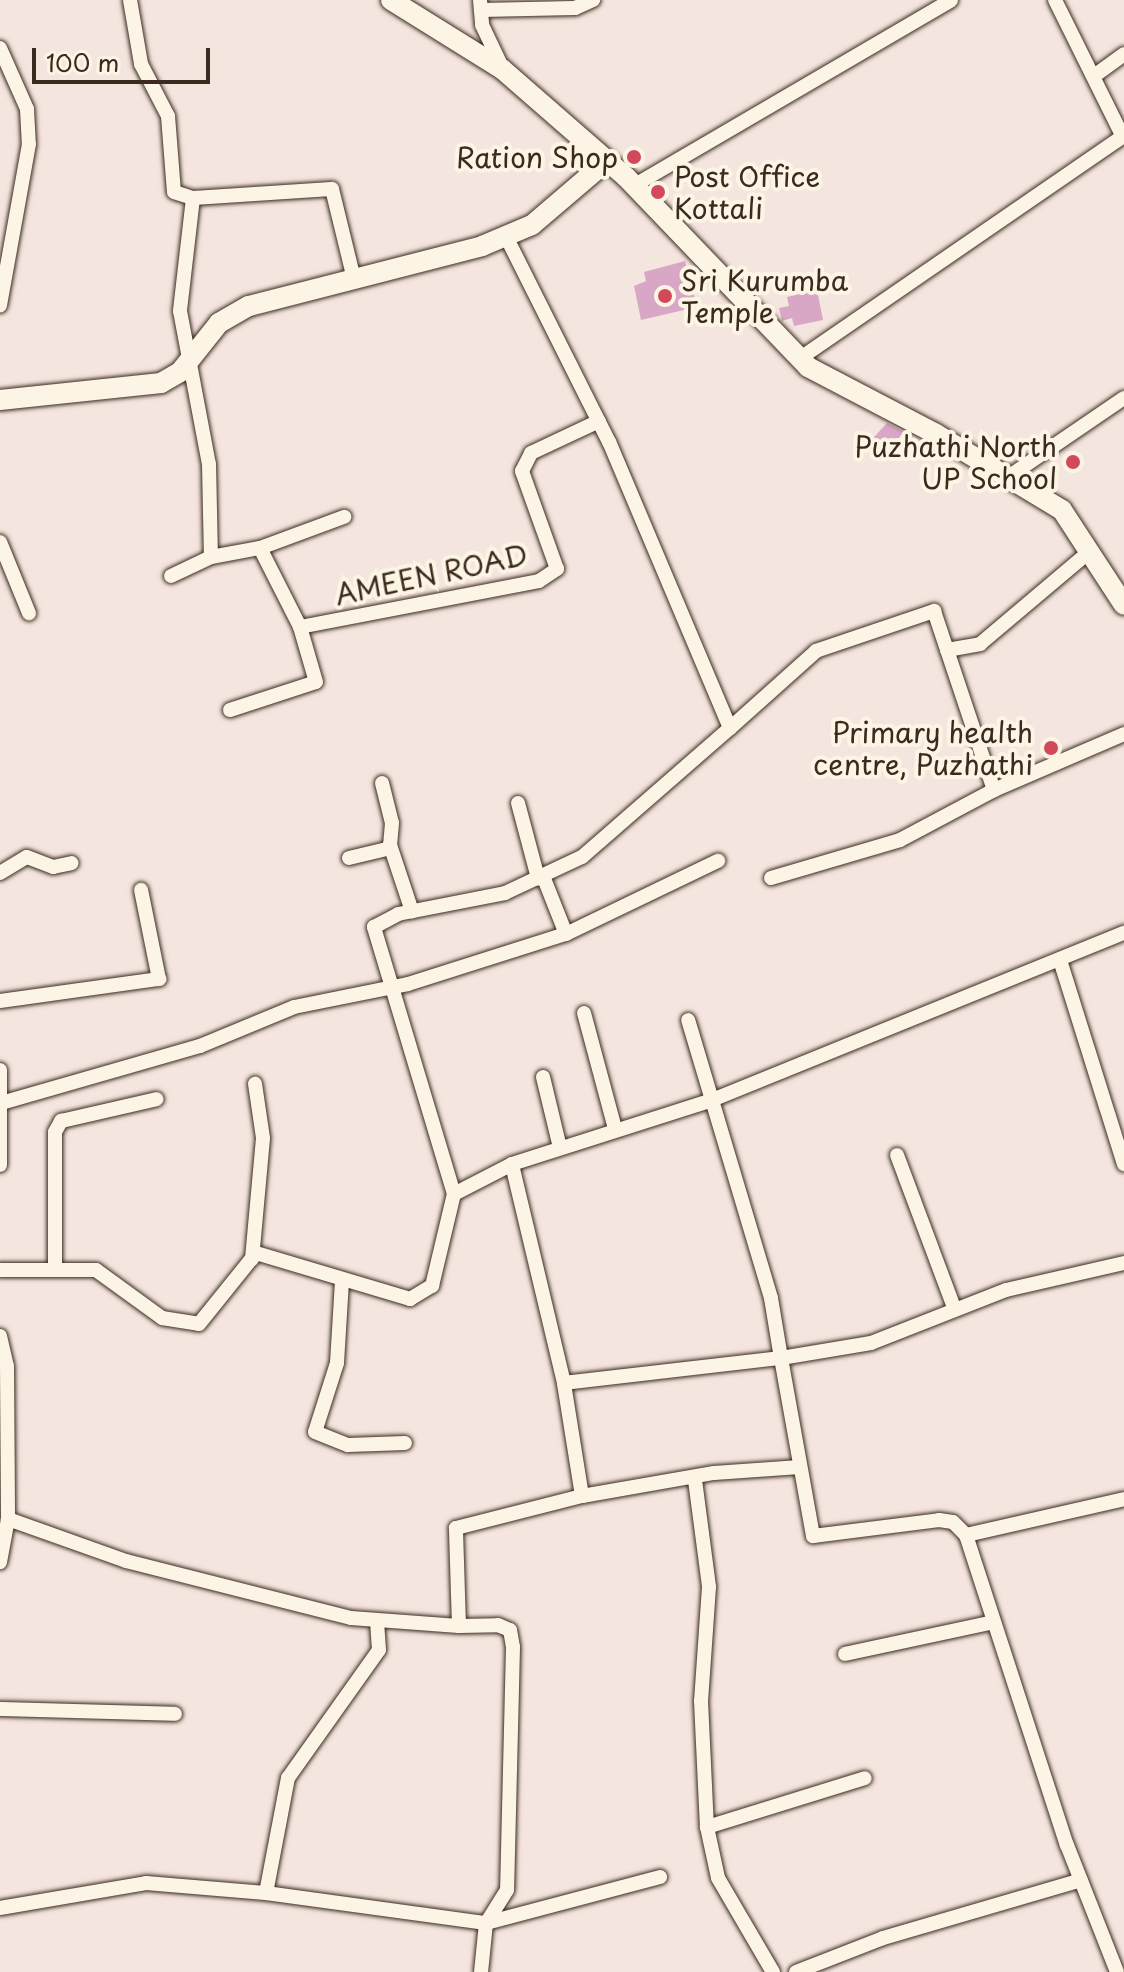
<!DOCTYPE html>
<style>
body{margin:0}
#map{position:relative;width:1124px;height:1972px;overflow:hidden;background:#f5e5df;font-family:"Playpen Sans",sans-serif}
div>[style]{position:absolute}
.building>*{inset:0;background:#d8a7c5}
.roads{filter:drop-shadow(0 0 2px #3b2a1e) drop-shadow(0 0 2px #3b2a1e)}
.minor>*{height:14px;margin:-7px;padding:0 7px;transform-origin:7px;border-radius:7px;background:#fcf5e5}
.secondary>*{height:20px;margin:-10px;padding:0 10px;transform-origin:10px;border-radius:10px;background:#fcf5e5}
.dots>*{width:22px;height:22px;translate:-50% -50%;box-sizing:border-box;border:4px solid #fcf5e5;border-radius:50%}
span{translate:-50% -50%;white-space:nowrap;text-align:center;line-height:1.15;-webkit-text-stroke:8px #fcf5e5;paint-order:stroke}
.poi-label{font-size:28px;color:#3b2a1e}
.right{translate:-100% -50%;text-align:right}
.left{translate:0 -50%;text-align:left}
.street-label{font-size:28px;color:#3b2a1e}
.scale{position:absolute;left:32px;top:48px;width:178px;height:36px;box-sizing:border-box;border:4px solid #3b2a1e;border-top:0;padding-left:10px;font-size:24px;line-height:28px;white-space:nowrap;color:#3b2a1e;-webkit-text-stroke:6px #fcf5e5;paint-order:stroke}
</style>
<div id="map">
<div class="building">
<i style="clip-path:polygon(685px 261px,697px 307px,641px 320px,634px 286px,646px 281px,644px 272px)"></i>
<i style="clip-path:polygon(817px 290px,823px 320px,794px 326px,792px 318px,782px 321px,779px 308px,789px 306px,787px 297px)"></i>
<i style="clip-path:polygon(887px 423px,904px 432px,880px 459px,865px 447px)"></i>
</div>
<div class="roads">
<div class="minor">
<i style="left:130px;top:0;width:65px;rotate:80.2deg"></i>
<i style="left:141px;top:64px;width:59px;rotate:62.6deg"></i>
<i style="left:168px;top:116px;width:76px;rotate:85.5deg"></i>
<i style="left:174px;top:192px;width:20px;rotate:18deg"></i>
<i style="left:193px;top:198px;width:139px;rotate:-3.7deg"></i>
<i style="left:332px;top:189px;width:89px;rotate:76.3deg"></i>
<i style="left:480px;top:0;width:25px;rotate:85deg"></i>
<i style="left:482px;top:25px;width:47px;rotate:64.5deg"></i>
<i style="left:1055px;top:0;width:148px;rotate:63.6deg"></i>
<i style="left:481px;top:10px;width:94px;rotate:-1.2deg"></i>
<i style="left:575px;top:8px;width:20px;rotate:-24deg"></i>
<i style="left:0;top:48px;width:67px;rotate:66.1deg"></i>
<i style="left:27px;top:109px;width:35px;rotate:87deg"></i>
<i style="left:29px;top:144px;width:164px;rotate:100.2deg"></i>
<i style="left:1094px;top:76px;width:37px;rotate:-36deg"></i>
<i style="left:635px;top:185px;width:366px;rotate:-30.3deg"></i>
<i style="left:193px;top:198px;width:114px;rotate:96.6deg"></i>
<i style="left:180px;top:311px;width:156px;rotate:79.3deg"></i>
<i style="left:209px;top:464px;width:93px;rotate:88.8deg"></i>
<i style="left:211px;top:557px;width:50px;rotate:-10.4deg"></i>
<i style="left:260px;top:548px;width:90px;rotate:-20.3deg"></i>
<i style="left:799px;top:359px;width:394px;rotate:-34.5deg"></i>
<i style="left:1008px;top:477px;width:140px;rotate:-34.3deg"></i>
<i style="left:0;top:542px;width:77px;rotate:67.8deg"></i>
<i style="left:260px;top:548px;width:89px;rotate:63.1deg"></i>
<i style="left:300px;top:627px;width:243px;rotate:-10.9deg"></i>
<i style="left:539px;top:581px;width:22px;rotate:-34deg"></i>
<i style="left:557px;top:569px;width:104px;rotate:-109.7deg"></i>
<i style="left:522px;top:471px;width:20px;rotate:-63deg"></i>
<i style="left:531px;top:453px;width:75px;rotate:-25.2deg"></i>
<i style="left:171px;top:576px;width:44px;rotate:-25.4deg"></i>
<i style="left:947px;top:650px;width:34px;rotate:-10deg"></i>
<i style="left:980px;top:644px;width:144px;rotate:-40.2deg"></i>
<i style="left:230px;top:710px;width:90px;rotate:-18deg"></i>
<i style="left:316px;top:682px;width:57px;rotate:-106.2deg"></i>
<i style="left:730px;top:728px;width:115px;rotate:-41.8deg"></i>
<i style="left:816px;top:651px;width:125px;rotate:-18.7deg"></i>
<i style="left:934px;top:611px;width:189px;rotate:71.5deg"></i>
<i style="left:994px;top:790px;width:142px;rotate:-23.3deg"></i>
<i style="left:382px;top:783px;width:41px;rotate:76deg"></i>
<i style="left:392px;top:823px;width:22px;rotate:95deg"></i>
<i style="left:390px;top:845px;width:70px;rotate:71.6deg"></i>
<i style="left:518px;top:803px;width:78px;rotate:75.1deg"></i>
<i style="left:349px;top:858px;width:43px;rotate:-13.4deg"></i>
<i style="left:0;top:873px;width:31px;rotate:-31deg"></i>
<i style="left:27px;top:857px;width:28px;rotate:21deg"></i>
<i style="left:53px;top:867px;width:19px;rotate:-12deg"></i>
<i style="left:543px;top:876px;width:62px;rotate:68.4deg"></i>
<i style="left:771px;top:878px;width:134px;rotate:-16.4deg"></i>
<i style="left:900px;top:840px;width:106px;rotate:-28deg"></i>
<i style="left:1060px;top:960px;width:214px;rotate:72.6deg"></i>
<i style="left:0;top:1001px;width:161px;rotate:-7.9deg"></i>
<i style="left:159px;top:979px;width:91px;rotate:-101.4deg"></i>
<i style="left:584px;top:1013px;width:120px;rotate:75deg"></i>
<i style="left:0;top:1070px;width:95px;rotate:90deg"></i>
<i style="left:543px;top:1077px;width:73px;rotate:76.5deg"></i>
<i style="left:1px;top:1103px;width:207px;rotate:-16deg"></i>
<i style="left:200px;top:1046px;width:102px;rotate:-22.5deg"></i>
<i style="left:294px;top:1007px;width:116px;rotate:-11.4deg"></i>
<i style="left:408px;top:984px;width:166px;rotate:-17.6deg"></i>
<i style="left:566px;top:934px;width:169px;rotate:-25.7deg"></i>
<i style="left:897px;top:1155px;width:165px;rotate:69.5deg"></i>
<i style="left:454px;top:1194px;width:279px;rotate:-106.7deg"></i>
<i style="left:374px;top:927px;width:27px;rotate:-28deg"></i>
<i style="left:398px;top:914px;width:109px;rotate:-11.1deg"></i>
<i style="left:505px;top:893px;width:85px;rotate:-25.1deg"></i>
<i style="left:582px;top:857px;width:196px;rotate:-41.1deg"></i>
<i style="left:730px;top:728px;width:311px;rotate:-112.9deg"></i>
<i style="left:609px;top:442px;width:230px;rotate:-116.6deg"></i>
<i style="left:252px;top:1259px;width:121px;rotate:-84.8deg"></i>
<i style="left:263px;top:1138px;width:55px;rotate:-98.4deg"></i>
<i style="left:1124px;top:1263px;width:121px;rotate:167.1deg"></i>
<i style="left:1006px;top:1290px;width:145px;rotate:158.6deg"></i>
<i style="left:871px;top:1343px;width:91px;rotate:170.5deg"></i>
<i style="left:781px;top:1358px;width:181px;rotate:79.8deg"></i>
<i style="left:813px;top:1536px;width:127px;rotate:-7.2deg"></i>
<i style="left:939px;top:1520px;width:14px;rotate:8deg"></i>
<i style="left:953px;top:1522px;width:18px;rotate:45deg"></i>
<i style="left:966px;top:1535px;width:162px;rotate:-12.8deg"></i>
<i style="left:55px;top:1268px;width:136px;rotate:-90deg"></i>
<i style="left:55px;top:1132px;width:13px;rotate:-61deg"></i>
<i style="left:61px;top:1121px;width:98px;rotate:-12.9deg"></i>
<i style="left:0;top:1270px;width:96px"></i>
<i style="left:96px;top:1270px;width:82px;rotate:36deg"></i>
<i style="left:162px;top:1318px;width:37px;rotate:9deg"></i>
<i style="left:199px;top:1324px;width:91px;rotate:-51.2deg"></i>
<i style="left:256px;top:1253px;width:161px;rotate:16.6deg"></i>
<i style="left:410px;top:1299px;width:26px;rotate:-31deg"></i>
<i style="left:432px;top:1286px;width:95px;rotate:-76.6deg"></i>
<i style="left:454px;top:1194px;width:65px;rotate:-27.3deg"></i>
<i style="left:512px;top:1164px;width:210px;rotate:-17.7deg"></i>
<i style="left:712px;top:1100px;width:445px;rotate:-22.1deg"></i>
<i style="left:342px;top:1281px;width:82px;rotate:93.5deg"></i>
<i style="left:337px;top:1363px;width:72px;rotate:107.7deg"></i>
<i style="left:315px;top:1432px;width:35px;rotate:22deg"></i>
<i style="left:348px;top:1445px;width:57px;rotate:-2deg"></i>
<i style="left:0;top:1336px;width:31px;rotate:77deg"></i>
<i style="left:7px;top:1366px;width:153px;rotate:89.6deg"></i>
<i style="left:8px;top:1519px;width:44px;rotate:100.5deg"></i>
<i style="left:564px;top:1383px;width:218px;rotate:-6.6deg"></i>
<i style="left:781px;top:1358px;width:61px;rotate:-99.5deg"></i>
<i style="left:771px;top:1298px;width:290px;rotate:-106.6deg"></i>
<i style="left:695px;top:1480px;width:108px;rotate:82.5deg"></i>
<i style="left:709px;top:1587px;width:114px;rotate:94deg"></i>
<i style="left:701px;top:1701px;width:126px;rotate:87.3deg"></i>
<i style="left:707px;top:1827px;width:52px;rotate:77.8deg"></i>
<i style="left:718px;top:1878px;width:109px;rotate:59.7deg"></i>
<i style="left:582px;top:1496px;width:134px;rotate:-9.9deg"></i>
<i style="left:714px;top:1473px;width:86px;rotate:-4deg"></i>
<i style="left:8px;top:1519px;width:125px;rotate:19.6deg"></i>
<i style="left:126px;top:1561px;width:232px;rotate:14.2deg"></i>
<i style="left:351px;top:1618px;width:108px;rotate:4.2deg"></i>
<i style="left:459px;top:1626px;width:98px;rotate:-91.8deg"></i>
<i style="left:456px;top:1528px;width:130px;rotate:-14.3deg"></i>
<i style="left:582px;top:1496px;width:114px;rotate:-99.1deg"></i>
<i style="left:564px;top:1383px;width:225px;rotate:-103.4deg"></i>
<i style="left:966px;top:1535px;width:326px;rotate:72deg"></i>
<i style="left:1067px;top:1845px;width:136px;rotate:68.5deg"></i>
<i style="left:459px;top:1626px;width:39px;rotate:-1deg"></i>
<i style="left:498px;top:1625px;width:13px;rotate:23deg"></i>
<i style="left:510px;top:1630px;width:17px;rotate:80deg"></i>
<i style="left:513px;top:1647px;width:243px;rotate:91.4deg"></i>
<i style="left:507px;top:1890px;width:39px;rotate:122deg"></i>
<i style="left:845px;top:1654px;width:152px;rotate:-12.1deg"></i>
<i style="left:0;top:1709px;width:175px;rotate:1.6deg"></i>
<i style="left:707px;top:1827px;width:165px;rotate:-17.2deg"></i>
<i style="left:266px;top:1893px;width:117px;rotate:-79.2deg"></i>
<i style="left:288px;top:1778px;width:157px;rotate:-54.6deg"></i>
<i style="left:379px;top:1650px;width:30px;rotate:-94deg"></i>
<i style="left:0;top:1908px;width:148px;rotate:-9.7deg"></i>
<i style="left:146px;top:1883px;width:120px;rotate:4.8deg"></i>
<i style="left:266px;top:1893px;width:222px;rotate:7.8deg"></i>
<i style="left:486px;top:1923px;width:49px;rotate:95.8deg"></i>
<i style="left:490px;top:1922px;width:176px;rotate:-14.8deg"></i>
<i style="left:796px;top:1972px;width:93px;rotate:-21.3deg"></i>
<i style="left:883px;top:1938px;width:206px;rotate:-16.3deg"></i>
</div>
<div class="secondary">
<i style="left:391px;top:0;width:131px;rotate:31.9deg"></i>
<i style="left:502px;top:69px;width:164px;rotate:41.1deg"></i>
<i style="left:626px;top:177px;width:263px;rotate:46.2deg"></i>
<i style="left:808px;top:367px;width:144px;rotate:27.6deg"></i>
<i style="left:936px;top:434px;width:147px;rotate:31.1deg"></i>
<i style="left:1062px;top:510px;width:113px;rotate:56.9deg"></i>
<i style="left:0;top:400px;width:162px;rotate:-6deg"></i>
<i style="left:161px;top:383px;width:22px;rotate:-30deg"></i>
<i style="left:180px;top:372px;width:63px;rotate:-51.5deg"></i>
<i style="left:219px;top:323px;width:34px;rotate:-30deg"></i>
<i style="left:249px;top:306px;width:241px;rotate:-14.4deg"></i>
<i style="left:482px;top:246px;width:54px;rotate:-22.8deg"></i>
<i style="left:532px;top:225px;width:99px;rotate:-40.5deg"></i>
</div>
</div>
<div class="dots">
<i style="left:634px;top:157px;background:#d1495b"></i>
<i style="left:658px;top:192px;background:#d1495b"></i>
<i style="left:665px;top:296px;background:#d1495b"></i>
<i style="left:1073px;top:462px;background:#d1495b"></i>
<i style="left:1051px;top:748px;background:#d1495b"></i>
</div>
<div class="poi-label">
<span class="right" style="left:618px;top:157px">Ration Shop</span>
<span class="left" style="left:674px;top:192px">Post Office<br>Kottali</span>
<span class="left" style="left:681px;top:296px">Sri Kurumba<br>Temple</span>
<span class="right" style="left:1057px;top:462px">Puzhathi North<br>UP School</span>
<span class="right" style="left:1033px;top:748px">Primary health<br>centre, Puzhathi</span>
</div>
<div class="street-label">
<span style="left:431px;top:574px;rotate:-12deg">AMEEN ROAD</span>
</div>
<div class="scale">100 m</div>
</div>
